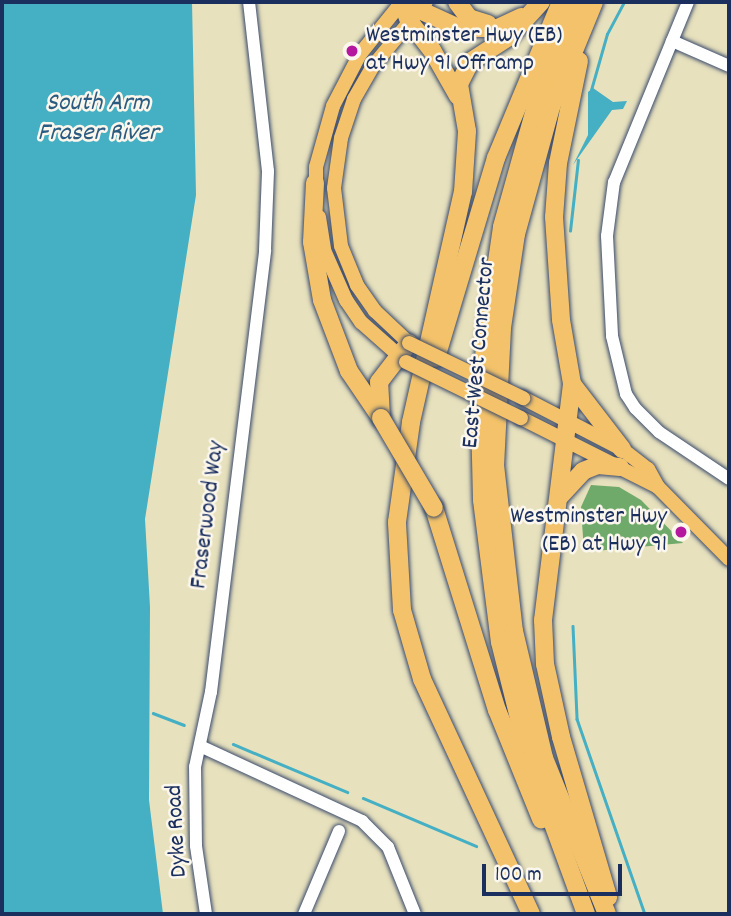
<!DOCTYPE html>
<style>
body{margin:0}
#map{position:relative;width:731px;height:916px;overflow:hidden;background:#e7e1bd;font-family:Dekko,sans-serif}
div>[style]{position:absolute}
.forest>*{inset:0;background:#6faa6a}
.water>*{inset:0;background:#45afc4}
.stream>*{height:2.5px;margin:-1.25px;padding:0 1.25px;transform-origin:1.25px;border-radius:1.25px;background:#45afc4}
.roads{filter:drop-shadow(0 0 2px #3a4a6c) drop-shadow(0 0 2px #3a4a6c)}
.minor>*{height:12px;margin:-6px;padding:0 6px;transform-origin:6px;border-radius:6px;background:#fff}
.major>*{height:14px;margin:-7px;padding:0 7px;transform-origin:7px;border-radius:7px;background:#f3c26a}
.highway>*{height:18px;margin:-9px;padding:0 9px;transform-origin:9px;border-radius:9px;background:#f3c26a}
.bridges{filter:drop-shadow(0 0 2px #3a4a6c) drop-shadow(0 0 2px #3a4a6c)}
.major-bridge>*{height:14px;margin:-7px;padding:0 7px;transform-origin:7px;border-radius:7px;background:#f3c26a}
.highway-bridge>*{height:18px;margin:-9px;padding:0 9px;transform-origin:9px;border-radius:9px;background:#f3c26a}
.dots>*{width:19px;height:19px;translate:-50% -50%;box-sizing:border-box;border:4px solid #fbf7ec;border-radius:50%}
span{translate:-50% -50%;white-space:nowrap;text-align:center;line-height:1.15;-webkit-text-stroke:5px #fbf7ec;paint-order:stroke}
.poi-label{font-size:24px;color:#1b2f5e}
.left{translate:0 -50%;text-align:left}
.right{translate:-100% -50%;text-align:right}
.street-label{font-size:24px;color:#1b2f5e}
.water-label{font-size:26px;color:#2a5c82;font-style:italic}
.frame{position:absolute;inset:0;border:4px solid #1b2f5e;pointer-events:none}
.scale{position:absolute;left:482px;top:864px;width:140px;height:32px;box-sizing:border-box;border:4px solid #1b2f5e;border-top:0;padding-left:9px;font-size:21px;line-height:24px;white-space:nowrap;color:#1b2f5e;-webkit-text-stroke:5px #fbf7ec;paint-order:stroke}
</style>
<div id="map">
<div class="forest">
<i style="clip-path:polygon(591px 485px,619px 487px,641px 500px,683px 543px,584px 552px,581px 507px)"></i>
</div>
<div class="water">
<i style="clip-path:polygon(2px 2px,192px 2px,196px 195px,145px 519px,150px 607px,149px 800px,163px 914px,2px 914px)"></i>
<i style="clip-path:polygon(593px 88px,613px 102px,627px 101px,623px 109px,612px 110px,573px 165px,588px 135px,588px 92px)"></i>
</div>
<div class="stream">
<i style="left:591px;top:90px;width:58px;rotate:-74.1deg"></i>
<i style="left:607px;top:34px;width:36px;rotate:-62deg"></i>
<i style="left:570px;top:231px;width:71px;rotate:-83.6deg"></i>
<i style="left:573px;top:626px;width:93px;rotate:87.5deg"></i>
<i style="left:577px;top:719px;width:207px;rotate:70.8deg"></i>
<i style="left:153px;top:713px;width:33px;rotate:21deg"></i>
<i style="left:233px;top:744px;width:124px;rotate:22.8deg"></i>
<i style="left:363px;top:798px;width:123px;rotate:23deg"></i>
</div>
<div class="roads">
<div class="minor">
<i style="left:688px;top:2px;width:195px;rotate:112.3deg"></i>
<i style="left:614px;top:182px;width:54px;rotate:97.4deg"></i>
<i style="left:607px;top:236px;width:100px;rotate:87.1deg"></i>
<i style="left:612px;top:336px;width:60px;rotate:76.4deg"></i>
<i style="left:626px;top:394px;width:17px;rotate:57deg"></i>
<i style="left:635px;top:408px;width:34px;rotate:45deg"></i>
<i style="left:659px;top:432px;width:84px;rotate:33.9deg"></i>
<i style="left:672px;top:41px;width:62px;rotate:23.7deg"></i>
<i style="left:200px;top:746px;width:179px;rotate:24.8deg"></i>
<i style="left:362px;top:821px;width:37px;rotate:45deg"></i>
<i style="left:388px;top:847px;width:72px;rotate:68.1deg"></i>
<i style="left:206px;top:914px;width:69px;rotate:-98.4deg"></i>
<i style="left:196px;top:846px;width:79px;rotate:-90.7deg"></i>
<i style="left:195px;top:767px;width:77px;rotate:-78deg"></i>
<i style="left:211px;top:692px;width:445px;rotate:-83deg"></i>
<i style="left:265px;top:250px;width:79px;rotate:-87.8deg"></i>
<i style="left:268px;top:171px;width:170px;rotate:-96.4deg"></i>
<i style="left:304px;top:914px;width:90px;rotate:-67.1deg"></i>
</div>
<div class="major">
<i style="left:316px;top:193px;width:26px;rotate:-90deg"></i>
<i style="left:316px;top:167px;width:63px;rotate:-74.4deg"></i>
<i style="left:333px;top:106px;width:59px;rotate:-62.6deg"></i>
<i style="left:360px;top:54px;width:67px;rotate:-51.1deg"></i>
<i style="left:319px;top:217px;width:33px;rotate:81deg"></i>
<i style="left:324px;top:250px;width:55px;rotate:66.3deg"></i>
<i style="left:346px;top:300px;width:27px;rotate:56deg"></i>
<i style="left:361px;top:322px;width:60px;rotate:41.6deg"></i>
<i style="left:409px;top:343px;width:47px;rotate:-136.7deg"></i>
<i style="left:375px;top:311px;width:32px;rotate:-125deg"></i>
<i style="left:357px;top:285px;width:42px;rotate:-112.3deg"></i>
<i style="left:341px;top:246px;width:58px;rotate:-96.9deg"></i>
<i style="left:334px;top:188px;width:50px;rotate:-82deg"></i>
<i style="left:341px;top:138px;width:41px;rotate:-71.6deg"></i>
<i style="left:354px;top:99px;width:38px;rotate:-60deg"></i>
<i style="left:373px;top:66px;width:83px;rotate:-50.4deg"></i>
<i style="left:523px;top:398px;width:111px;rotate:27.3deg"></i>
<i style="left:622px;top:449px;width:33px;rotate:38deg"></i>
<i style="left:648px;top:469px;width:21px;rotate:61deg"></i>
<i style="left:658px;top:487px;width:101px;rotate:45.4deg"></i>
<i style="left:521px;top:418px;width:153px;rotate:26.7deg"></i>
</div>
<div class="highway">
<i style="left:402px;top:2px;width:63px;rotate:24.5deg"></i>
<i style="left:459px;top:28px;width:39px"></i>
<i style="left:498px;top:28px;width:26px;rotate:-25deg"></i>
<i style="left:402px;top:2px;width:20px;rotate:70deg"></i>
<i style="left:409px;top:21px;width:37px;rotate:52deg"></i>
<i style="left:432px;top:50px;width:53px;rotate:60.5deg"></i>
<i style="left:457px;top:2px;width:20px;rotate:53deg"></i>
<i style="left:469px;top:18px;width:20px;rotate:18deg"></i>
<i style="left:576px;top:2px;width:100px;rotate:111.7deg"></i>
<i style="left:539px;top:95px;width:137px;rotate:105.7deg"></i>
<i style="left:502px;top:227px;width:118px;rotate:98.3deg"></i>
<i style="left:485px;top:344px;width:73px;rotate:93.9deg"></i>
<i style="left:480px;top:417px;width:83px;rotate:88.6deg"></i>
<i style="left:482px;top:500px;width:143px;rotate:82.8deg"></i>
<i style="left:500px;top:642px;width:120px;rotate:76deg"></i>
<i style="left:529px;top:758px;width:166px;rotate:69.9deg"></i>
<i style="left:594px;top:2px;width:113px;rotate:112.3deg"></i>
<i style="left:551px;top:107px;width:132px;rotate:105.4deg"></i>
<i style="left:516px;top:234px;width:95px;rotate:98.5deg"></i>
<i style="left:502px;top:328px;width:137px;rotate:92.9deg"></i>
<i style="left:495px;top:465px;width:167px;rotate:83.5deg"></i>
<i style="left:514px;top:631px;width:130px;rotate:76.7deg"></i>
<i style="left:544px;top:758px;width:168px;rotate:68deg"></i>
<i style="left:579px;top:61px;width:104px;rotate:101.6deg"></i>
<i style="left:558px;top:163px;width:54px;rotate:94.2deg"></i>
<i style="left:554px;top:217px;width:103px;rotate:86.1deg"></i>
<i style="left:561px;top:320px;width:65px;rotate:80.2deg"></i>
<i style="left:572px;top:384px;width:238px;rotate:97deg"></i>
<i style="left:543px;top:620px;width:44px;rotate:87.4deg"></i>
<i style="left:545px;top:664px;width:75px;rotate:77.6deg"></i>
<i style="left:561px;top:737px;width:167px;rotate:73.6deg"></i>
<i style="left:315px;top:183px;width:59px;rotate:92.9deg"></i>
<i style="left:312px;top:242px;width:59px;rotate:80.2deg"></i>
<i style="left:322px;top:300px;width:76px;rotate:69.2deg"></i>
<i style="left:349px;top:371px;width:57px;rotate:55.8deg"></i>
<i style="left:436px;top:358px;width:209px;rotate:-73.3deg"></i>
<i style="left:496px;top:158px;width:169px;rotate:-67.4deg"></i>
<i style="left:572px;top:384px;width:82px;rotate:52.4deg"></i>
<i style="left:381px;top:418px;width:36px;rotate:-93deg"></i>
<i style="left:379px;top:382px;width:49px;rotate:-52.4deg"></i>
<i style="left:560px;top:496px;width:34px;rotate:-47deg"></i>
<i style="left:583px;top:471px;width:16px;rotate:-22deg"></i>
<i style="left:598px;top:465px;width:22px;rotate:5deg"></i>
<i style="left:434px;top:508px;width:212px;rotate:72.7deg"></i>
<i style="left:497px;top:710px;width:118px;rotate:68deg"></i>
<i style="left:531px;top:914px;width:259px;rotate:-114.9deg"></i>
<i style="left:422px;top:679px;width:72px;rotate:-106.2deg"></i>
<i style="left:402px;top:610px;width:88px;rotate:-93.3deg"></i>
<i style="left:397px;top:522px;width:101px;rotate:-82deg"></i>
<i style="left:411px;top:422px;width:236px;rotate:-77.3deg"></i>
<i style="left:463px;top:192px;width:61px;rotate:-86.2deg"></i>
<i style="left:467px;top:131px;width:48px;rotate:-99.7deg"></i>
<i style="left:459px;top:84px;width:25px;rotate:-63deg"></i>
<i style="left:470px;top:62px;width:48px;rotate:-33deg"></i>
<i style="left:510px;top:36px;width:46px;rotate:-47.6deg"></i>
</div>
</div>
<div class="bridges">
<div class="major-bridge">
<i style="left:409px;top:343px;width:127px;rotate:25.8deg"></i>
<i style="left:406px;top:362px;width:128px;rotate:26deg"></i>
</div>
<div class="highway-bridge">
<i style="left:381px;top:418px;width:104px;rotate:59.5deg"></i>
</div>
</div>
<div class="dots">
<i style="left:352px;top:51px;background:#b5179e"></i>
<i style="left:681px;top:532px;background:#b5179e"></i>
</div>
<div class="poi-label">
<span class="left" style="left:366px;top:51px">Westminster Hwy (EB)<br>at Hwy 91 Offramp</span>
<span class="right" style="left:667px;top:532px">Westminster Hwy<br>(EB) at Hwy 91</span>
</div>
<div class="street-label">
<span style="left:480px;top:353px;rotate:-85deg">East-West Connector</span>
<span style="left:209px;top:515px;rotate:-83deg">Fraserwood Way</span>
<span style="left:178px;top:831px;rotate:-93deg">Dyke Road</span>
</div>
<div class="water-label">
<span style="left:98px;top:119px">South Arm<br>Fraser River</span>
</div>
<div class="frame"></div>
<div class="scale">100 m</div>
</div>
